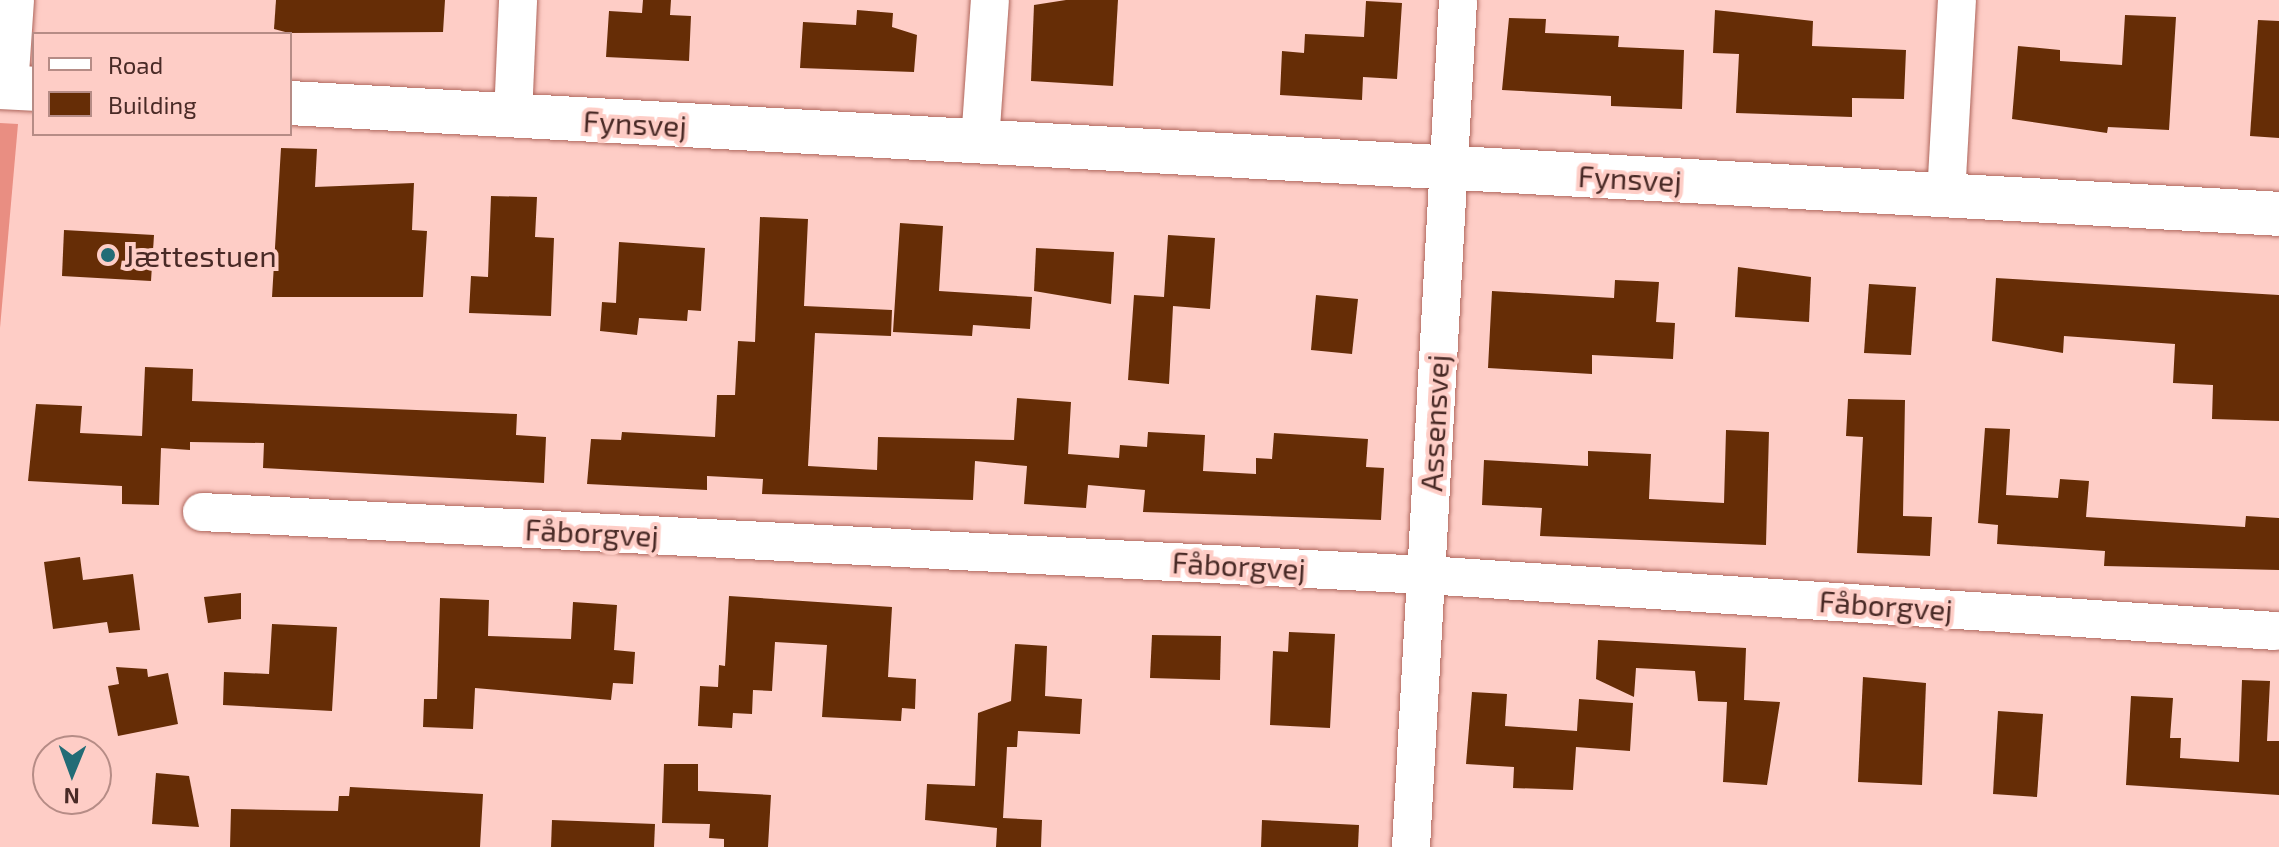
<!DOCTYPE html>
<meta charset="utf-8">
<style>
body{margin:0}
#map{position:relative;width:2279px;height:847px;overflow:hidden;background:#fecdc6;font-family:"Exo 2",sans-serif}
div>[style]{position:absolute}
.green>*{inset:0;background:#e98e82}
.building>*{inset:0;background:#662d06}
.roads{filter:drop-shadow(0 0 2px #ae665c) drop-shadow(0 0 2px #ae665c)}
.minor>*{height:38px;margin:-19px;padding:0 19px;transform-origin:19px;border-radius:19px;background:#fff}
.tertiary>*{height:44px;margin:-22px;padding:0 22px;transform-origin:22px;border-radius:22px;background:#fff}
.dots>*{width:22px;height:22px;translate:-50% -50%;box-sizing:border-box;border:4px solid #fecdc6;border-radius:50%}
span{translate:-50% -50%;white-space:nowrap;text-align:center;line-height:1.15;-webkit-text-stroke:8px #fecdc6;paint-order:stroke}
.street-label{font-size:30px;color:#492a26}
.poi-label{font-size:30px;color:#492a26}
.left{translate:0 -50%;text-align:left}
.legend{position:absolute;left:32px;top:32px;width:260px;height:104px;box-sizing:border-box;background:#fecdc6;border:2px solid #b68c86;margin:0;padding:10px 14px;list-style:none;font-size:24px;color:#492a26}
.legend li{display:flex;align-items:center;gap:16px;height:40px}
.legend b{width:40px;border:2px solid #b68c86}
.north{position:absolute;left:32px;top:735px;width:80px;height:80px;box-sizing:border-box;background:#fecdc6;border:2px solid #b68c86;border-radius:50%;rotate:181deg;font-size:22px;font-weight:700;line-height:32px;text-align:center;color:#492a26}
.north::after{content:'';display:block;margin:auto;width:28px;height:36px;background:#236c76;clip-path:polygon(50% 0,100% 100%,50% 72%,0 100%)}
</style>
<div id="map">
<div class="green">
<i style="clip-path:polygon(0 123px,18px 124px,0 328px)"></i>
</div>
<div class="building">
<i style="clip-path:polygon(276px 0,445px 0,443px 32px,289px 33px,274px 29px)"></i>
<i style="clip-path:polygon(643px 0,671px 0,670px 15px,691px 16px,689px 61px,606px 57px,609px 11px,642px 13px)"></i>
<i style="clip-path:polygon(1066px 0,1118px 0,1113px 86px,1031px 81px,1034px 5px)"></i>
<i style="clip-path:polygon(1366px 1px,1402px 3px,1397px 79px,1363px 77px,1362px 100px,1280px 95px,1282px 51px,1304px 53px,1305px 34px,1364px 37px)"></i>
<i style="clip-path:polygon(857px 10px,893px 13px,892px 27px,917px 35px,914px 72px,800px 68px,803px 22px,856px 25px)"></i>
<i style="clip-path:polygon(1715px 10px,1813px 21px,1812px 46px,1906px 50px,1904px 99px,1852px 98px,1852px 117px,1736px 113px,1739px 54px,1713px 53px)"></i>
<i style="clip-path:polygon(2125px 15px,2176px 17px,2169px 130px,2108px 127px,2107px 133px,2012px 119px,2018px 46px,2060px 50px,2060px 61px,2122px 65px)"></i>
<i style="clip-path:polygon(1509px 18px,1546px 19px,1545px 33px,1619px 36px,1618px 47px,1684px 50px,1682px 109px,1611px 106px,1611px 96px,1502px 90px)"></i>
<i style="clip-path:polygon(2258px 20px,2279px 21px,2279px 138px,2250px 136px)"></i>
<i style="clip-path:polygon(281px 148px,317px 149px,315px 187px,414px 183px,412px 230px,427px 231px,423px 297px,272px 297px)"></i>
<i style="clip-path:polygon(491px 196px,537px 197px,535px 237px,554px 238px,551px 316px,469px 313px,471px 276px,488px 277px)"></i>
<i style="clip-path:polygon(760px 217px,808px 219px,804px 306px,892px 310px,891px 336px,815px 333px,808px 466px,877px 470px,878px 437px,1014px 440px,1017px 398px,1071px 402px,1068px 454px,1119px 458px,1120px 445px,1147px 447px,1148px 432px,1205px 435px,1203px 471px,1256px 474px,1256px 458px,1272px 459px,1274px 433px,1368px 439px,1366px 467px,1384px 468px,1381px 520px,1143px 512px,1145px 490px,1088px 485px,1086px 508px,1024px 504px,1027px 466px,975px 461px,973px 500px,762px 494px,763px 479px,707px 476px,707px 490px,587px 484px,591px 439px,621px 440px,622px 432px,715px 437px,717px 395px,735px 395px,738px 341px,755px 342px)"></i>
<i style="clip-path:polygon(900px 223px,943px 226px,939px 291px,1032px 297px,1030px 329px,973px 325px,972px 336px,893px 332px)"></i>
<i style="clip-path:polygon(64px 230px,154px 235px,151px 281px,62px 276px)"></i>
<i style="clip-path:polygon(1168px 235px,1215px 238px,1210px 309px,1173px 306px,1169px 384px,1128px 380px,1134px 295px,1164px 297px)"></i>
<i style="clip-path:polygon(619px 242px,705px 248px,701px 311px,688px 310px,687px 321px,639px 318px,637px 335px,600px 331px,602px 302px,616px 303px)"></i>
<i style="clip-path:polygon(1036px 248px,1114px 252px,1111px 304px,1034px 291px)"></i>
<i style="clip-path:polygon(1738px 267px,1811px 277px,1809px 322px,1735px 317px)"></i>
<i style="clip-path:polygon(1996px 278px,2279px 295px,2279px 421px,2212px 419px,2213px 385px,2173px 383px,2175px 344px,2064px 336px,2063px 353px,1992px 341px)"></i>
<i style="clip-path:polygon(1615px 280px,1659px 282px,1656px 322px,1675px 323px,1673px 359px,1592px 355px,1592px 374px,1488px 368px,1492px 291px,1614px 298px)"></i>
<i style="clip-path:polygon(1869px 284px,1916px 287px,1911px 355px,1864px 353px)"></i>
<i style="clip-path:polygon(1316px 295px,1358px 299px,1352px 354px,1311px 350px)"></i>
<i style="clip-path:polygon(145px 367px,193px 369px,192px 401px,517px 414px,516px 435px,546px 437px,544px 483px,263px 468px,264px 443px,190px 442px,190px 450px,161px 448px,159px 505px,122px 504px,122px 486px,28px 481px,36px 404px,82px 406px,80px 433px,142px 436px)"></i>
<i style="clip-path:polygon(1848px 399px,1905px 400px,1903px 516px,1932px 517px,1930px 556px,1857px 553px,1863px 437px,1846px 436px)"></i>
<i style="clip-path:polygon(1985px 428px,2010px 429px,2006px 495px,2058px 498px,2060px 479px,2089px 481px,2086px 517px,2245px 527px,2246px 516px,2279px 518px,2279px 570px,2104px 566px,2105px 551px,1997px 544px,1998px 525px,1978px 523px)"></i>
<i style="clip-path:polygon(1726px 430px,1769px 432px,1766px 545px,1540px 536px,1542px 508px,1482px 505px,1484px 460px,1588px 466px,1588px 451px,1651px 454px,1649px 499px,1724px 503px)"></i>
<i style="clip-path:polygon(80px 557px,83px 580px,133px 574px,140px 630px,109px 633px,107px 622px,53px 629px,44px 562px)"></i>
<i style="clip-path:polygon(241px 593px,241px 619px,208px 623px,204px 597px)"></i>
<i style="clip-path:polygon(729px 596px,892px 607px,888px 677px,916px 679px,915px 709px,902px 708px,901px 721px,822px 717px,827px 645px,775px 642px,772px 691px,753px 690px,752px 714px,733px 713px,732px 728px,698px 726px,700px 686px,718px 687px,719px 665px,725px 666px)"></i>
<i style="clip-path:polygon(440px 598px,489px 600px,488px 636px,571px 639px,573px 602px,617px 605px,614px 650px,635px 652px,633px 684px,613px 683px,611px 700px,475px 688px,473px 729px,423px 727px,424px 699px,437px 699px)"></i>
<i style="clip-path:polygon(272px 624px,337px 627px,332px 711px,223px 705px,224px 672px,269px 674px)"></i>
<i style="clip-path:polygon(1289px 632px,1335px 634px,1330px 728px,1270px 725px,1273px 651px,1288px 652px)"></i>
<i style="clip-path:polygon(1152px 635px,1221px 636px,1220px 680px,1150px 678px)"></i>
<i style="clip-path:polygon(1598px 640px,1746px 648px,1744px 700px,1780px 702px,1767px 785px,1723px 782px,1727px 702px,1698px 701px,1695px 671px,1636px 668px,1634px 697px,1596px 679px)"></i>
<i style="clip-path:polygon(1015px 644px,1047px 646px,1045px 696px,1082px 699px,1080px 734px,1018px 731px,1017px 747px,1007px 747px,1003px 818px,1042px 820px,1041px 847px,996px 847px,997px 828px,925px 820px,927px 784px,975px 786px,978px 713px,1011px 701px)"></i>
<i style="clip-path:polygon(116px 667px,147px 669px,148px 677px,168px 673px,178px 724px,118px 736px,108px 686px,119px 684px)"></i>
<i style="clip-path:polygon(1863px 677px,1926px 683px,1922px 785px,1858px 782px)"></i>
<i style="clip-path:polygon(2242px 680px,2270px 681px,2267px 741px,2279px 741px,2279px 795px,2126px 785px,2131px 696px,2173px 698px,2170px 738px,2181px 738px,2180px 758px,2239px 762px)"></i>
<i style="clip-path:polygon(1472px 692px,1507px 694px,1505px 726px,1577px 731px,1579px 699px,1633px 703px,1630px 751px,1576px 747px,1573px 790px,1513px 788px,1514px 767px,1466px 764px)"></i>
<i style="clip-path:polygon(1998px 711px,2043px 714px,2037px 797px,1993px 794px)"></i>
<i style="clip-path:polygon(664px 764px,698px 764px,698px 791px,771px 795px,768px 847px,724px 847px,724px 839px,709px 838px,710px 824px,662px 823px)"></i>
<i style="clip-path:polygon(156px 773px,189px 776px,199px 827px,152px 824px)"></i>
<i style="clip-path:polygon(350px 787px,483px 794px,480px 847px,230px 847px,231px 809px,338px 811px,339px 796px,349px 796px)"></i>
<i style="clip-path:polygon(552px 820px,655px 824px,654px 847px,551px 847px)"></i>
<i style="clip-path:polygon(1262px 820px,1359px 825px,1358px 847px,1261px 847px)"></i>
</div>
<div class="roads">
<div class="minor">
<i style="left:9px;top:88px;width:88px;rotate:-86.1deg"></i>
<i style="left:513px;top:116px;width:116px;rotate:-87.5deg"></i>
<i style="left:980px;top:142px;width:142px;rotate:-86deg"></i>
<i style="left:1946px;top:196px;width:196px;rotate:-86.8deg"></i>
<i style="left:202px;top:512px;width:1226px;rotate:2.95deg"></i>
<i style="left:1426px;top:575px;width:852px;rotate:3.77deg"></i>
<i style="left:1411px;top:847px;width:848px;rotate:-86.82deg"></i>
</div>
<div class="tertiary">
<i style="left:0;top:87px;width:34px;rotate:3deg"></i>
<i style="left:290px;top:103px;width:1992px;rotate:3.19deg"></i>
</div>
</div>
<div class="dots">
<i style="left:108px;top:255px;background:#236c76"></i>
</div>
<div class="street-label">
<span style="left:635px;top:123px;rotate:3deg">Fynsvej</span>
<span style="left:1630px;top:178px;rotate:3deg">Fynsvej</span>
<span style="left:1434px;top:423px;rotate:-87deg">Assensvej</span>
<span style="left:592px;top:532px;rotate:3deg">Fåborgvej</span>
<span style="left:1239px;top:565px;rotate:3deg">Fåborgvej</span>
<span style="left:1886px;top:605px;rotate:4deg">Fåborgvej</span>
</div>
<div class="poi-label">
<span class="left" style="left:124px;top:255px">Jættestuen</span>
</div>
<ul class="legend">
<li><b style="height:10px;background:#fff"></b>Road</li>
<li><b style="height:22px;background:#662d06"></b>Building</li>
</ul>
<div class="north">N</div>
</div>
